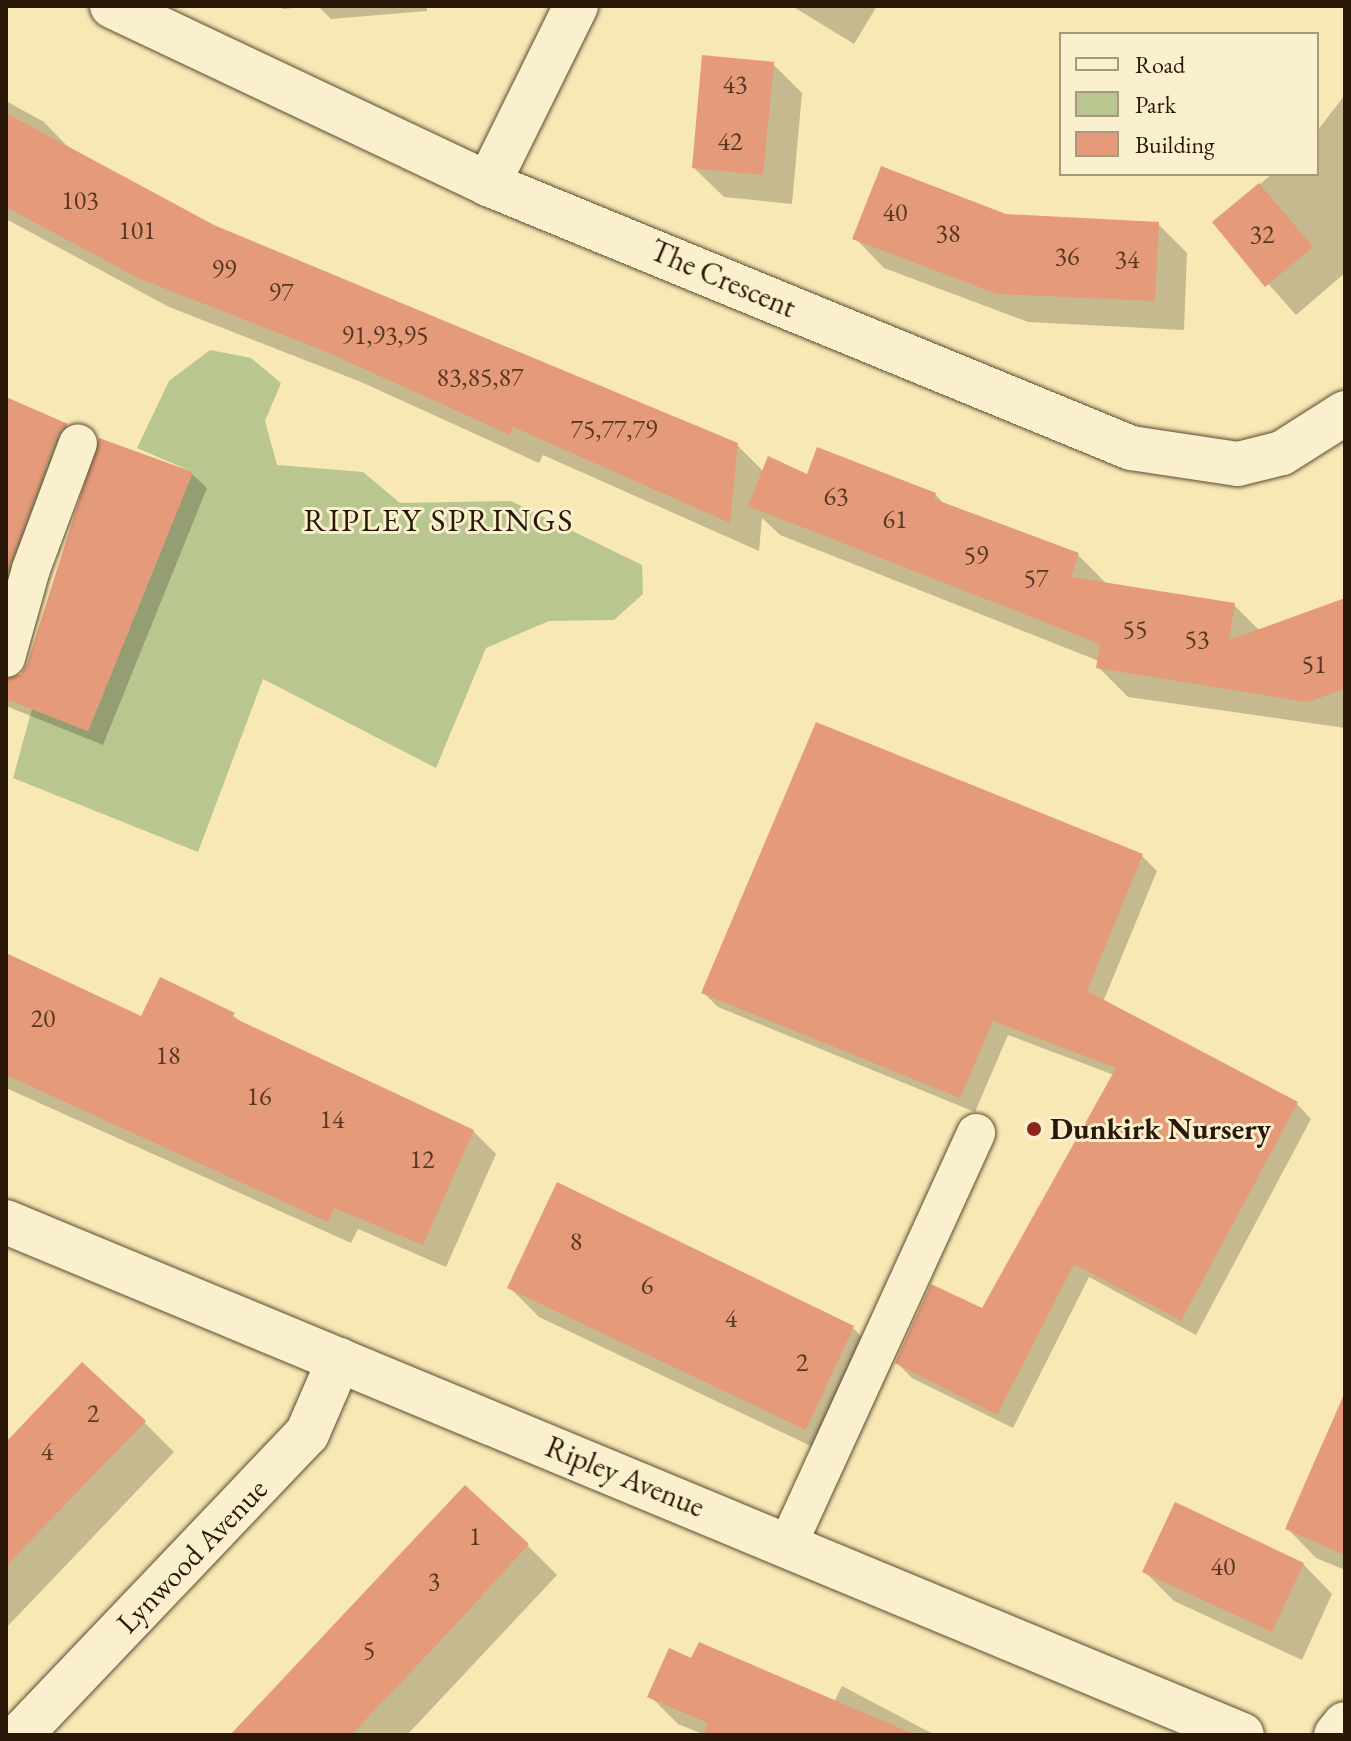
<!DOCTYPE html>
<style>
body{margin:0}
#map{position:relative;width:1351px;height:1741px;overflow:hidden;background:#f7e8b4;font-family:"EB Garamond",serif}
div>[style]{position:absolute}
.green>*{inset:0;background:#bac68f}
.shadow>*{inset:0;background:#0003}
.building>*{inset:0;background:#e59b79}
.roads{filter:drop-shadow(0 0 2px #5c4b32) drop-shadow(0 0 2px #5c4b32)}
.service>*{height:38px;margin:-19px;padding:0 19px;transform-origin:19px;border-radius:19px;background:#faf0ce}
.minor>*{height:44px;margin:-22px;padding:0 22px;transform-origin:22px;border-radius:22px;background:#faf0ce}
.dots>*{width:22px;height:22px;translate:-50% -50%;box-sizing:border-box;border:4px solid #faf0ce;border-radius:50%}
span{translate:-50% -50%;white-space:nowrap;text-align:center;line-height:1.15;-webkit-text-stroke:6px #faf0ce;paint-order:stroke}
.number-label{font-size:26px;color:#583824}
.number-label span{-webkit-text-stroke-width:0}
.street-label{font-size:30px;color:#291707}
.poi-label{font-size:30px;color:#291707;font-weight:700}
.left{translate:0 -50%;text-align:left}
.neighbourhood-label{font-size:32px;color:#291707;letter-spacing:2px}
.frame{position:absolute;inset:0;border:8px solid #291707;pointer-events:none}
.legend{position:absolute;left:1059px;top:32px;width:260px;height:144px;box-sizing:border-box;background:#faf0ce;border:2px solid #a6997e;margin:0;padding:10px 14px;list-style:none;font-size:24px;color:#291707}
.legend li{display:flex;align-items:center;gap:16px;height:40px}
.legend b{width:40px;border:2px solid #a6997e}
</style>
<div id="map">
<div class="green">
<i style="clip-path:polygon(210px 350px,251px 358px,281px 383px,265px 421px,277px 465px,363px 472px,400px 503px,511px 501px,642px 565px,643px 594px,614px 620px,549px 621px,486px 648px,436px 768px,263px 679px,198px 852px,13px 778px,32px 709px,88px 731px,193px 472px,137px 448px,169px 381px)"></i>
</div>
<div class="shadow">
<i style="clip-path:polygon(280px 6px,314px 6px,283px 9px)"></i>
<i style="clip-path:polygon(318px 6px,427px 6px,427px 11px,331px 19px)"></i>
<i style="clip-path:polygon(792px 6px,877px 6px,854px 44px)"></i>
<i style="clip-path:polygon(773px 64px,802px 93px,792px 204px,724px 197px,694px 168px)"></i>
<i style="clip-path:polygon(1345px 95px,1345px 273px,1296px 315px,1214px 223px,1272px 174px,1317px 174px,1317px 131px)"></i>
<i style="clip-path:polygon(6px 101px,44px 122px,73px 152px,213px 227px,737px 445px,764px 472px,935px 494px,946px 506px,1078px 555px,1108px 585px,1234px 605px,1260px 631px,1345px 600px,1345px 728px,1128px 697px,1098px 667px,1099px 661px,780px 535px,762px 518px,759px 551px,543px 455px,539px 463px,361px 382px,169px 307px,6px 219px)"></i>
<i style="clip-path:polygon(1006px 216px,1158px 224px,1187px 253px,1184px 330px,1028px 322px,884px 268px,855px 238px)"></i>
<i style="clip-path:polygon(6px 399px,67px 426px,81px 440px,6px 643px)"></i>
<i style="clip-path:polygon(192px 474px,207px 488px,103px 745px,6px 706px,6px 680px,22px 676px)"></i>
<i style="clip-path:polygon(1142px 856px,1157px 871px,1103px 1002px,1297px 1104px,1311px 1119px,1196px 1335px,1089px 1277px,1013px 1428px,912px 1378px,897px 1363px,983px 1311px,1114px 1075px,1008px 1035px,975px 1112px,718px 1007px,703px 992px)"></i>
<i style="clip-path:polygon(6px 955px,142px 1018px,233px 1015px,243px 1024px,473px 1131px,496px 1154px,446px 1267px,358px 1229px,351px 1243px,6px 1088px)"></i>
<i style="clip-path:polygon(558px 1185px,853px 1328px,882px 1358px,836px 1458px,539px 1317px,509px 1287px)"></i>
<i style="clip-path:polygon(144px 1422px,174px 1452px,6px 1628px,6px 1444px)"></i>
<i style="clip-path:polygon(1345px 1424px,1345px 1570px,1316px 1558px,1287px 1528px)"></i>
<i style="clip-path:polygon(527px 1545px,557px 1575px,407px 1735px,232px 1735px)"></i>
<i style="clip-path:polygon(1303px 1564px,1332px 1594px,1302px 1660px,1174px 1601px,1145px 1572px)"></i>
<i style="clip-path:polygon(692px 1661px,834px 1702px,842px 1686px,935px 1735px,705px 1735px,678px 1724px,650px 1696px)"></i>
</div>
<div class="building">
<i style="clip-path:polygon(702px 55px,774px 62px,763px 175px,692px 168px)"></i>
<i style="clip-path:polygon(6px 113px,214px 225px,738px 443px,730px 523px,513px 427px,510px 435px,329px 353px,138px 278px,6px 207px)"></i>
<i style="clip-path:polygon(881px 166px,1006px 214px,1159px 222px,1155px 301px,997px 294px,852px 239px)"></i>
<i style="clip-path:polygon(1259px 183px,1313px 247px,1265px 287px,1212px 222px)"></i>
<i style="clip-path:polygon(6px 397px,68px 424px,57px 435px,6px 577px)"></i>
<i style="clip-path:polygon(99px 438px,193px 472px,88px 731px,6px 699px,6px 679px,21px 674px,27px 664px)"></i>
<i style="clip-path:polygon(817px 447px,936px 493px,934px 499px,1079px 553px,1071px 577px,1235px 603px,1229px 640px,1345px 598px,1345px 689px,1308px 702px,1096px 668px,1100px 644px,748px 506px,768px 456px,807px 474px)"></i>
<i style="clip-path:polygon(816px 722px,1143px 854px,1087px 991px,1298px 1102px,1181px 1321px,1074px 1264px,997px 1415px,895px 1363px,931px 1284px,982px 1308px,1116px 1068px,993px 1021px,960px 1098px,701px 993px)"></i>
<i style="clip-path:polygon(6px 953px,141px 1016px,160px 977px,235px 1013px,232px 1017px,474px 1130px,423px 1245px,334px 1208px,328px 1222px,6px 1075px)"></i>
<i style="clip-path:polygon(557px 1182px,854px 1326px,806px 1430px,507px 1288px)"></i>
<i style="clip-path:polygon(82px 1362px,146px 1421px,6px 1566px,6px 1442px)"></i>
<i style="clip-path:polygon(1345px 1392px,1345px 1555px,1285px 1529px)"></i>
<i style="clip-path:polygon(465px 1485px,529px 1544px,446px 1635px,351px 1735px,230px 1735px)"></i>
<i style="clip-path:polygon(1175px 1502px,1304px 1563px,1272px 1632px,1142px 1572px)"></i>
<i style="clip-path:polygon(699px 1642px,916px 1735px,703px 1735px,708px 1723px,647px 1697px,669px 1648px,691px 1658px)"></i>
</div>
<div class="roads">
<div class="service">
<i style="left:6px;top:658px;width:92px;rotate:-74.3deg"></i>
<i style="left:31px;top:569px;width:134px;rotate:-69.5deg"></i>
<i style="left:788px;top:1544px;width:452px;rotate:-65.4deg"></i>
</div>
<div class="minor">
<i style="left:112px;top:6px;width:416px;rotate:25.3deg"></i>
<i style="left:488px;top:184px;width:695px;rotate:22.32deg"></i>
<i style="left:1131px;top:448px;width:108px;rotate:8.5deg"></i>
<i style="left:1238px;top:464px;width:45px;rotate:-14deg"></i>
<i style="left:1282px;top:453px;width:75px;rotate:-32.4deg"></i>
<i style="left:488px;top:184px;width:199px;rotate:-63.7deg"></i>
<i style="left:6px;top:1222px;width:1338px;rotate:22.54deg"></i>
<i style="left:20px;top:1735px;width:416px;rotate:-46.4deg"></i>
<i style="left:307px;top:1434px;width:81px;rotate:-66.6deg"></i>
<i style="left:1336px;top:1735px;width:14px;rotate:-51deg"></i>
</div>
</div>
<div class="dots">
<i style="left:1034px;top:1129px;background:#8f2418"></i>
</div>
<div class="number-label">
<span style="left:735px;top:85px">43</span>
<span style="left:730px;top:142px">42</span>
<span style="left:80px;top:201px">103</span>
<span style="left:895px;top:213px">40</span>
<span style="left:137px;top:231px">101</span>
<span style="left:948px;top:234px">38</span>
<span style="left:1262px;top:235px">32</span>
<span style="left:1067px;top:257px">36</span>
<span style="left:1127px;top:260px">34</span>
<span style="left:224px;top:270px">99</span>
<span style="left:281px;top:293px">97</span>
<span style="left:385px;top:336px">91,93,95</span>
<span style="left:480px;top:378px">83,85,87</span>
<span style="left:614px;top:430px">75,77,79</span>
<span style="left:836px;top:497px">63</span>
<span style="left:895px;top:520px">61</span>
<span style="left:976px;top:556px">59</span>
<span style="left:1036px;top:579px">57</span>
<span style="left:1135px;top:630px">55</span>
<span style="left:1197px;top:640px">53</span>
<span style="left:1314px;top:665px">51</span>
<span style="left:43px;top:1019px">20</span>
<span style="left:168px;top:1056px">18</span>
<span style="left:259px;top:1097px">16</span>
<span style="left:332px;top:1120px">14</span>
<span style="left:422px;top:1160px">12</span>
<span style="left:576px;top:1242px">8</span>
<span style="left:647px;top:1286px">6</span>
<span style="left:731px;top:1319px">4</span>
<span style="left:802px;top:1363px">2</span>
<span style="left:93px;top:1414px">2</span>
<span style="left:47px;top:1452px">4</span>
<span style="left:475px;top:1537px">1</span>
<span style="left:1223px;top:1567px">40</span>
<span style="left:434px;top:1582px">3</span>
<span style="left:369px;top:1651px">5</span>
</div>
<div class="street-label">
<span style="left:723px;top:279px;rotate:23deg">The Crescent</span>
<span style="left:625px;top:1477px;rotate:22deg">Ripley Avenue</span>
<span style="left:192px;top:1556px;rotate:-46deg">Lynwood Avenue</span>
</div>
<div class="poi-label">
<span class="left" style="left:1050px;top:1129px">Dunkirk Nursery</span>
</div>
<div class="neighbourhood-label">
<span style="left:439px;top:520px">RIPLEY SPRINGS</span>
</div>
<div class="frame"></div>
<ul class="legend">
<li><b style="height:10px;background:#faf0ce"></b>Road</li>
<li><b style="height:22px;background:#bac68f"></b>Park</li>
<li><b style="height:22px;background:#e59b79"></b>Building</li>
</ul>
</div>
